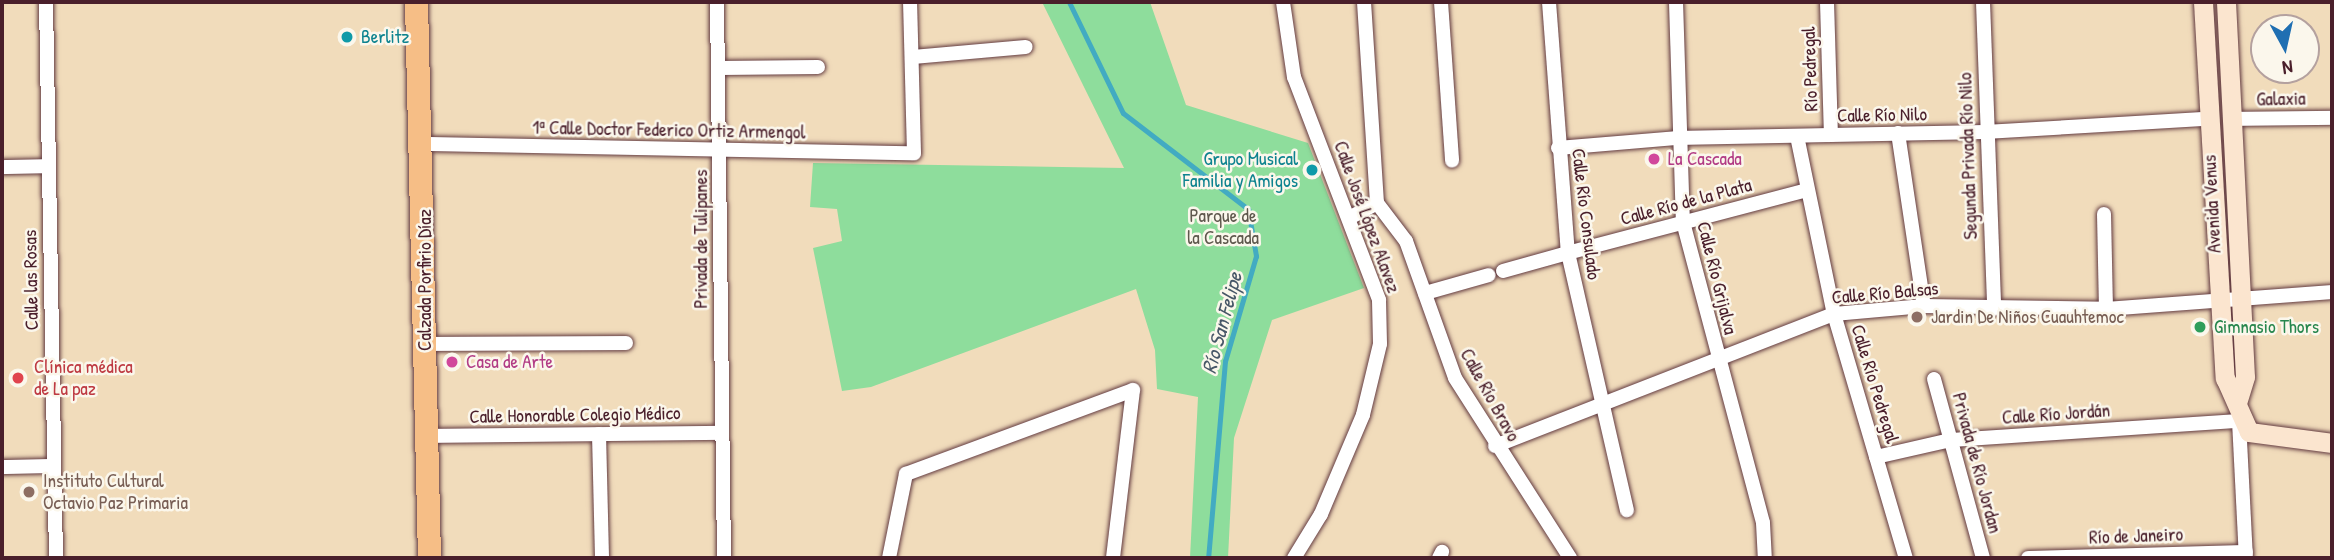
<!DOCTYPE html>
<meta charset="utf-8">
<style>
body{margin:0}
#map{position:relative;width:2334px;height:560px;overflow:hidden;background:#f1dcbb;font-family:"Patrick Hand",sans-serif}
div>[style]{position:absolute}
.green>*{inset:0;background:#8edd9c}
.stream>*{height:5px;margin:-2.5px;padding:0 2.5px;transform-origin:2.5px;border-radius:2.5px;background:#42abc2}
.roads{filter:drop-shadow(0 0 2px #633b41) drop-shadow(0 0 2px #633b41)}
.minor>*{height:14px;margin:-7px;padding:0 7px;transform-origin:7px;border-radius:7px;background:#fff}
.secondary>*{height:19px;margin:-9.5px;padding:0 9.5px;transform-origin:9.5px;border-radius:9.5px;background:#fbe5cf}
.primary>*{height:23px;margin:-11.5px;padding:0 11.5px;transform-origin:11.5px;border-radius:11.5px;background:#f6be86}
.dots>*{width:19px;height:19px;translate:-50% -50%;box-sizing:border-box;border:4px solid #fbf7ec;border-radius:50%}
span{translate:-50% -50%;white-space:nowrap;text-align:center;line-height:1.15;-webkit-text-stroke:5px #fbf7ec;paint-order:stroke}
.culture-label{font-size:19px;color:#0d838f}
.left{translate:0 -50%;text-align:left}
.right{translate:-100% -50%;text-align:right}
.street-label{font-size:19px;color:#4a1f2b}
.hotel-label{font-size:19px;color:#b23c85}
.park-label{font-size:19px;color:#5e584d}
.education-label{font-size:19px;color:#785e54}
.leisure-label{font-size:19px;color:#27864d}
.health-label{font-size:19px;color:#be3a42}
.water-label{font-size:21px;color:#475767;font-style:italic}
.frame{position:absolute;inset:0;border:4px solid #4a1f2b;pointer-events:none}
.north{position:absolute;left:2250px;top:14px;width:70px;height:70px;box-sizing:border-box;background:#fbf7ec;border:2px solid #b4a19f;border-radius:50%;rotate:172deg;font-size:19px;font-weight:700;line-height:28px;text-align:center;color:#4a1f2b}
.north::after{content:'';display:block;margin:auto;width:24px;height:32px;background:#1f6fb2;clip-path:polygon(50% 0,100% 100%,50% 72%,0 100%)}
</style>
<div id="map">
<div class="green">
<i style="clip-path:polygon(1042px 2px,1150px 2px,1186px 105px,1308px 143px,1364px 288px,1272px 320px,1234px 438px,1228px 558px,1190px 558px,1198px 397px,1157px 389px,1155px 350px,1136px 289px,871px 387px,842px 391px,813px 248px,842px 241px,837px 209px,810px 207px,813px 163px,1124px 168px)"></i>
</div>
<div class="stream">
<i style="left:1069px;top:2px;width:123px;rotate:64.1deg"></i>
<i style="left:1123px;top:113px;width:158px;rotate:37.5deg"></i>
<i style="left:1248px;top:209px;width:48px;rotate:80.3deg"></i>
<i style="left:1256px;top:256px;width:109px;rotate:106.4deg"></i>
<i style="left:1225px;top:361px;width:198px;rotate:94.9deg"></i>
</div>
<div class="roads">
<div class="minor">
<i style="left:46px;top:2px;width:556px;rotate:88.97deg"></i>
<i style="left:717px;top:2px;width:556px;rotate:89.28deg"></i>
<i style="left:1283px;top:2px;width:76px;rotate:81.7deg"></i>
<i style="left:1294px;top:77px;width:239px;rotate:69.1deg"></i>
<i style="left:1379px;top:300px;width:44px;rotate:88.7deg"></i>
<i style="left:1380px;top:344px;width:73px;rotate:103.5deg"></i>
<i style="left:1363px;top:415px;width:108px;rotate:113deg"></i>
<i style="left:1321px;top:514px;width:52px;rotate:121.5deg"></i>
<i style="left:1364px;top:2px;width:201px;rotate:86.3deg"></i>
<i style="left:1377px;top:203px;width:48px;rotate:52.7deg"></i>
<i style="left:1406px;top:241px;width:145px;rotate:70.3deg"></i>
<i style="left:1455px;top:378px;width:214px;rotate:57.4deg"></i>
<i style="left:1441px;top:2px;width:159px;rotate:86deg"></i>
<i style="left:1549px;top:2px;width:252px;rotate:85.7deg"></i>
<i style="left:1568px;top:253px;width:264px;rotate:77.1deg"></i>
<i style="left:1676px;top:2px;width:220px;rotate:88.2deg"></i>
<i style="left:1683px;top:222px;width:311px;rotate:75.1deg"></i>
<i style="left:1763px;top:523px;width:35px;rotate:87deg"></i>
<i style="left:1827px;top:2px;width:133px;rotate:88.3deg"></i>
<i style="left:1983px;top:2px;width:307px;rotate:87.9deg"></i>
<i style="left:913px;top:57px;width:113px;rotate:-5.1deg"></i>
<i style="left:720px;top:68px;width:98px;rotate:-0.6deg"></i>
<i style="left:2230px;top:119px;width:102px;rotate:-0.6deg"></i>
<i style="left:1898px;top:133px;width:175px;rotate:81.5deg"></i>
<i style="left:1797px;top:136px;width:182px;rotate:78.3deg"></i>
<i style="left:1834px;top:314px;width:254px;rotate:73.6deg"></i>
<i style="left:424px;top:144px;width:490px;rotate:1.1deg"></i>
<i style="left:914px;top:153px;width:151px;rotate:-91.5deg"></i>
<i style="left:1558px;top:148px;width:118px;rotate:-4.8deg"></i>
<i style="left:1676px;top:138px;width:309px;rotate:-1.1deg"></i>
<i style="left:1985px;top:132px;width:222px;rotate:-3.4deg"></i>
<i style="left:2px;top:167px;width:46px;rotate:-1.2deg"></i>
<i style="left:2104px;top:214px;width:95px;rotate:88.8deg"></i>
<i style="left:1349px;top:218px;width:32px;rotate:-28deg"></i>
<i style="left:1575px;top:251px;width:240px;rotate:-14.7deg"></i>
<i style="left:1503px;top:271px;width:67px;rotate:-15.5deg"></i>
<i style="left:1425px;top:293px;width:66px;rotate:-15.7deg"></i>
<i style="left:425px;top:344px;width:201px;rotate:-0.3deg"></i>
<i style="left:1934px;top:379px;width:186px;rotate:74.7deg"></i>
<i style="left:599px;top:434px;width:124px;rotate:88.6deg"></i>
<i style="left:428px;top:436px;width:293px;rotate:-0.6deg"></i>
<i style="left:1495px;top:446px;width:364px;rotate:-21.3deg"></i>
<i style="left:1834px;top:314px;width:90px;rotate:-5.1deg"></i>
<i style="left:1924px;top:306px;width:182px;rotate:0.9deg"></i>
<i style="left:2106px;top:309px;width:227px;rotate:-4.3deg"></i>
<i style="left:1876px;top:457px;width:77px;rotate:-12.8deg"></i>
<i style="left:1951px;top:440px;width:289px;rotate:-3.8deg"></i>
<i style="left:2239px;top:421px;width:137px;rotate:87.1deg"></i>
<i style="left:2px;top:467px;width:52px;rotate:-1.1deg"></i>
<i style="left:889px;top:558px;width:86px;rotate:-78.6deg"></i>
<i style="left:906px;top:474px;width:242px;rotate:-20.3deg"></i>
<i style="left:1133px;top:390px;width:169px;rotate:96.8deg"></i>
<i style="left:1439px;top:558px;width:7px;rotate:-63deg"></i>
<i style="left:2028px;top:558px;width:218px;rotate:-1.6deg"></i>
</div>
<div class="secondary">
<i style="left:2203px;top:2px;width:377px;rotate:86.7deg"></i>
<i style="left:2225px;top:378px;width:59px;rotate:66deg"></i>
<i style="left:2249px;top:432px;width:84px;rotate:7.5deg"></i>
<i style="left:2226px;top:2px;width:375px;rotate:87.1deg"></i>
<i style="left:2245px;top:377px;width:27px;rotate:107deg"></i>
</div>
<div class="primary">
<i style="left:416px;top:2px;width:556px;rotate:88.66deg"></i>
</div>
</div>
<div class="dots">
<i style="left:347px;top:37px;background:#0f9aa8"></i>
<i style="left:1654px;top:159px;background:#d1479c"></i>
<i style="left:1312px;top:170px;background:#0f9aa8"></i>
<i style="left:1917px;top:317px;background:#8d6e63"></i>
<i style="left:2200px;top:327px;background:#2e9e5b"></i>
<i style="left:452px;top:362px;background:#d1479c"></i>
<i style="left:18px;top:378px;background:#e0444e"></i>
<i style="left:29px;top:492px;background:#8d6e63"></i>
</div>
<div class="culture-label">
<span class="left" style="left:361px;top:37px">Berlitz</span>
<span class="right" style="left:1298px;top:170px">Grupo Musical<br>Familia y Amigos</span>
</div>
<div class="street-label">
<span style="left:1810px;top:69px;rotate:-92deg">Río Pedregal</span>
<span style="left:2281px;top:99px;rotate:-1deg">Galaxia</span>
<span style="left:1882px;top:115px;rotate:-1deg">Calle Río Nilo</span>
<span style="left:669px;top:130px;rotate:1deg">1ª Calle Doctor Federico Ortiz Armengol</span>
<span style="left:1968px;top:156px;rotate:-92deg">Segunda Privada Río Nilo</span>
<span style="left:1686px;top:202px;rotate:-15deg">Calle Río de la Plata</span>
<span style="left:2212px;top:204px;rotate:-93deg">Avenida Venus</span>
<span style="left:1586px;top:214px;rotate:83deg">Calle Río Consulado</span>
<span style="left:1367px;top:217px;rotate:70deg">Calle José López Alavez</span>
<span style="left:701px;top:239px;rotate:-90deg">Privada de Tulipanes</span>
<span style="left:1717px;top:278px;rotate:76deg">Calle Río Grijalva</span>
<span style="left:31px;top:280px;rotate:-91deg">Calle las Rosas</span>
<span style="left:425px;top:280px;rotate:-90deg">Calzada Porfirio Díaz</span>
<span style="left:1885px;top:293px;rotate:-5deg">Calle Río Balsas</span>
<span style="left:1875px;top:384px;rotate:73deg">Calle Río Pedregal</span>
<span style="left:1490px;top:395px;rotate:61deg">Calle Río Bravo</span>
<span style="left:2056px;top:414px;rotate:-4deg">Calle Río Jordán</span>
<span style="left:575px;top:415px;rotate:-1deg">Calle Honorable Colegio Médico</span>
<span style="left:1977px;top:463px;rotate:75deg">Privada de Río Jordan</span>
<span style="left:2136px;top:536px;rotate:-2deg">Río de Janeiro</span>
</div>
<div class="hotel-label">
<span class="left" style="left:1668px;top:159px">La Cascada</span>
<span class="left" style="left:466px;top:362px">Casa de Arte</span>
</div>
<div class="park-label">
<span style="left:1223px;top:227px">Parque de<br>la Cascada</span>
</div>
<div class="education-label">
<span class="left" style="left:1931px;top:317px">Jardin De Niños Cuauhtemoc</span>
<span class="left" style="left:43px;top:492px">Instituto Cultural<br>Octavio Paz Primaria</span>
</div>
<div class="leisure-label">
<span class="left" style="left:2214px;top:327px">Gimnasio Thors</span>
</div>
<div class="health-label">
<span class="left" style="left:34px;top:378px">Clínica médica<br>de La paz</span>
</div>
<div class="water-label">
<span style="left:1222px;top:323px;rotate:-75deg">Río San Felipe</span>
</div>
<div class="frame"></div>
<div class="north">N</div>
</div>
